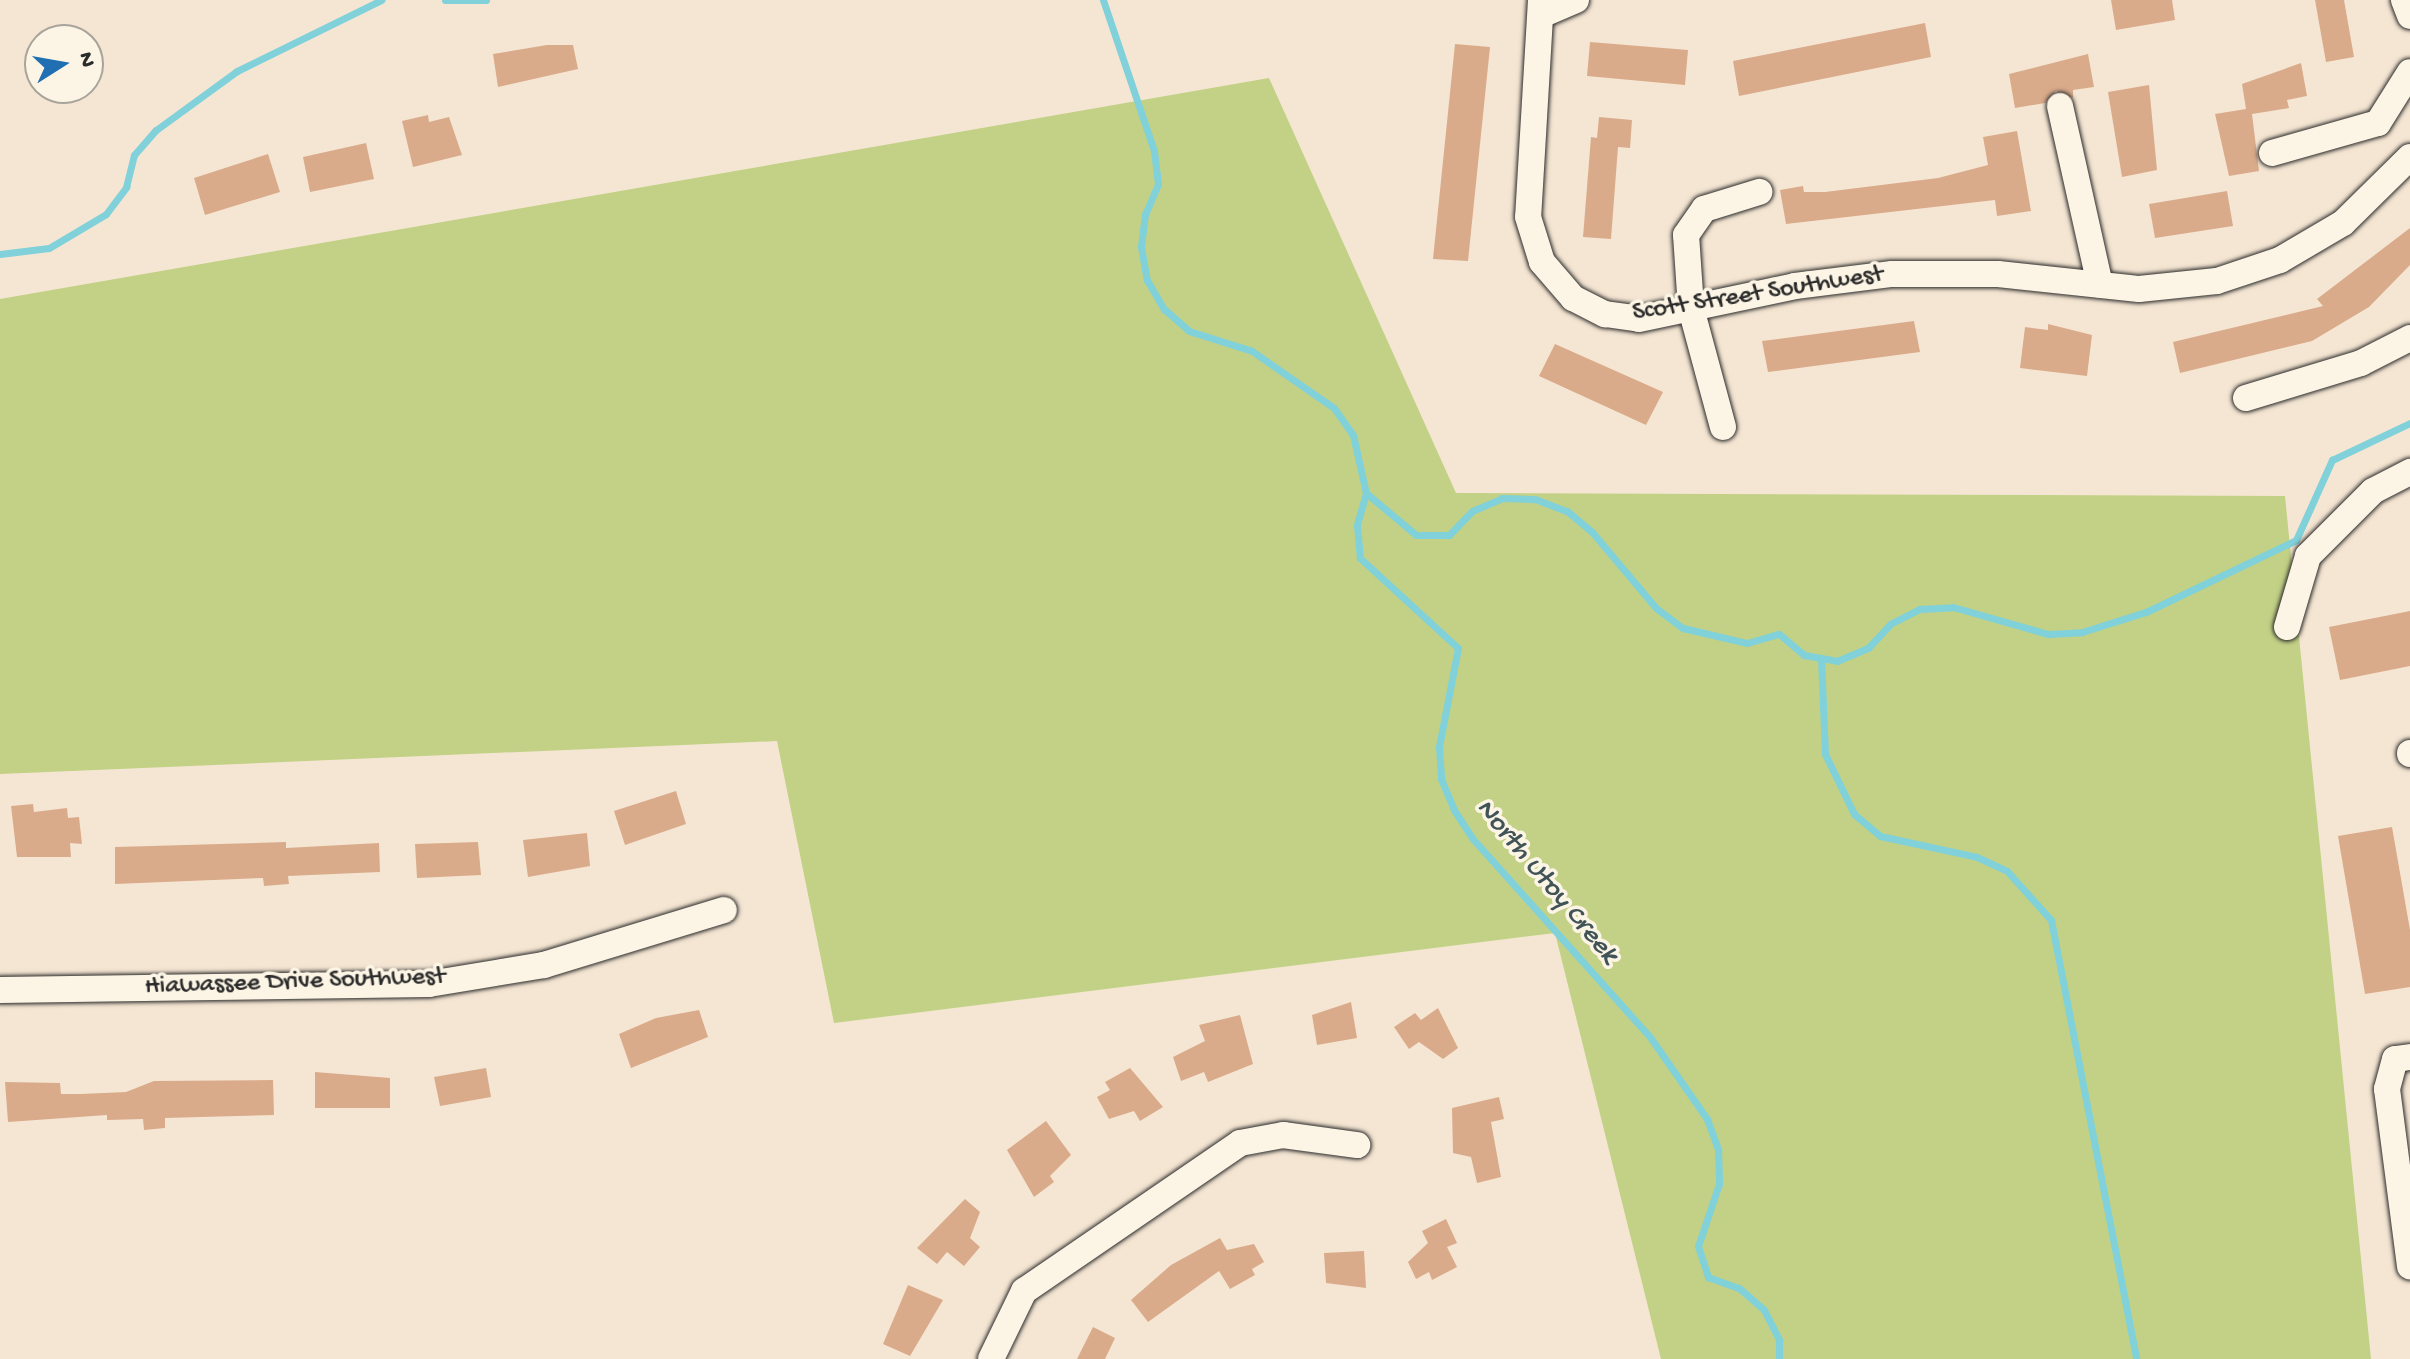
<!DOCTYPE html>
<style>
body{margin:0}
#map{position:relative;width:2410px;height:1359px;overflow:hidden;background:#f5e6d3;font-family:"Gochi Hand",sans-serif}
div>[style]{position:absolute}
.green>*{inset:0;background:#c2d185}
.stream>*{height:7px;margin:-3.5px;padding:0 3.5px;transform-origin:3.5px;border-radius:3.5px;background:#80d1da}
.building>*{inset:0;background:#daab8b}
.roads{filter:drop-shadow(0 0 2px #2b2b2b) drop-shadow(0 0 2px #2b2b2b)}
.minor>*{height:26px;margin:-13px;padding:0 13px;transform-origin:13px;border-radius:13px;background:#fcf5e5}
span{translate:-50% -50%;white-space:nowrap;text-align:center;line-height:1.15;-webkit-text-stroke:7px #fcf5e5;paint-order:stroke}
.street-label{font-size:26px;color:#2b2b2b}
.water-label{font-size:28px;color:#405457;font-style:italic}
.north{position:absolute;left:24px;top:24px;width:80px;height:80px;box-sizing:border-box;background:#fcf5e5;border:2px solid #a8a49b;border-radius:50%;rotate:79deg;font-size:22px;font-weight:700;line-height:32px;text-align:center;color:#2b2b2b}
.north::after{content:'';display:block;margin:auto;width:28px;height:36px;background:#1f6fb2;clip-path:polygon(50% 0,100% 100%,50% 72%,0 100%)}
</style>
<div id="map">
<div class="green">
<i style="clip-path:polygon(1269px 78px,1456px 493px,2285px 496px,2371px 1359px,1661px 1359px,1555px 933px,834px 1023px,777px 741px,0 774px,0 299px)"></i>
</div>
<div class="stream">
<i style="left:445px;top:0;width:41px"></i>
<i style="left:1103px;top:0;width:159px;rotate:71.3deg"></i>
<i style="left:1154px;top:151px;width:33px;rotate:83deg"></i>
<i style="left:1158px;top:184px;width:33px;rotate:113deg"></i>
<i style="left:1145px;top:214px;width:33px;rotate:97deg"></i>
<i style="left:1141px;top:247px;width:34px;rotate:80deg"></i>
<i style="left:1147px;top:280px;width:34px;rotate:60deg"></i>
<i style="left:1164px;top:309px;width:33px;rotate:41deg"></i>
<i style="left:1189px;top:331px;width:66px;rotate:17.6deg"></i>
<i style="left:1252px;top:351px;width:100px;rotate:34.8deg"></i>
<i style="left:1334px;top:408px;width:33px;rotate:55deg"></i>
<i style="left:1353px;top:435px;width:59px;rotate:77.4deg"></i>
<i style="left:1366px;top:493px;width:33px;rotate:106deg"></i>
<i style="left:1357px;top:525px;width:33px;rotate:85deg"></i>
<i style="left:1360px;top:558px;width:133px;rotate:42.6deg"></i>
<i style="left:1458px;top:648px;width:101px;rotate:100.9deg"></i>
<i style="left:1439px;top:747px;width:32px;rotate:86deg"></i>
<i style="left:1441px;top:779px;width:34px;rotate:67deg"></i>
<i style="left:1454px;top:810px;width:33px;rotate:57deg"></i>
<i style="left:1472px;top:838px;width:267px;rotate:48.2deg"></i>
<i style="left:1650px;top:1037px;width:100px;rotate:55.2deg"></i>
<i style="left:1707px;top:1119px;width:33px;rotate:70deg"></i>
<i style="left:1718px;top:1150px;width:34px;rotate:88deg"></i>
<i style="left:1719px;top:1184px;width:65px;rotate:108.7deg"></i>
<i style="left:1698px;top:1246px;width:33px;rotate:72deg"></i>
<i style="left:1708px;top:1277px;width:33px;rotate:20deg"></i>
<i style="left:1739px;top:1288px;width:33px;rotate:41deg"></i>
<i style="left:1764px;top:1310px;width:34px;rotate:63deg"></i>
<i style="left:1779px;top:1340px;width:19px;rotate:90deg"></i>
<i style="left:0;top:254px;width:49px;rotate:-7deg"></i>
<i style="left:49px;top:248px;width:66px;rotate:-30.8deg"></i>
<i style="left:106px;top:214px;width:34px;rotate:-53deg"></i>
<i style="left:126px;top:187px;width:33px;rotate:-76deg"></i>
<i style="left:134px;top:155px;width:33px;rotate:-49deg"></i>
<i style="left:156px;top:130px;width:100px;rotate:-36.1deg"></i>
<i style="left:237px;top:71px;width:161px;rotate:-26.2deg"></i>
<i style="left:1366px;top:493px;width:65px;rotate:40deg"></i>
<i style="left:1416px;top:535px;width:33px"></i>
<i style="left:1449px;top:535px;width:33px;rotate:-46deg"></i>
<i style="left:1472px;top:511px;width:33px;rotate:-23deg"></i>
<i style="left:1502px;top:498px;width:33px;rotate:2deg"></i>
<i style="left:1535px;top:499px;width:34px;rotate:21deg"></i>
<i style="left:1567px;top:511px;width:33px;rotate:40deg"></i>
<i style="left:1592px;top:532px;width:99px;rotate:49.9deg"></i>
<i style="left:1656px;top:608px;width:34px;rotate:37deg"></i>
<i style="left:1683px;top:628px;width:66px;rotate:13.2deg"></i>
<i style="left:1747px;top:643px;width:33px;rotate:-16deg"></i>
<i style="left:1779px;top:634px;width:33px;rotate:40deg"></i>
<i style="left:1804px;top:655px;width:34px;rotate:10deg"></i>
<i style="left:1837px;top:661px;width:34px;rotate:-23deg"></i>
<i style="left:1868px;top:648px;width:33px;rotate:-47deg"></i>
<i style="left:1890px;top:624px;width:34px;rotate:-27deg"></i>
<i style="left:1920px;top:609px;width:33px;rotate:-3deg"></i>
<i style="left:1953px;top:607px;width:99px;rotate:15.9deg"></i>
<i style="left:2048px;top:634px;width:34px;rotate:-3deg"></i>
<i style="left:2082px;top:632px;width:67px;rotate:-17.4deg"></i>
<i style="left:2146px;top:612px;width:166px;rotate:-25.6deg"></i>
<i style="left:2296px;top:540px;width:88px;rotate:-65.8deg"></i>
<i style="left:2332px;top:460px;width:86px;rotate:-25.4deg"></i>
<i style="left:1821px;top:658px;width:96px;rotate:87.6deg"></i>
<i style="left:1825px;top:754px;width:67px;rotate:64.2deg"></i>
<i style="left:1854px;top:814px;width:34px;rotate:40deg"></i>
<i style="left:1880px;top:836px;width:99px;rotate:12.2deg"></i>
<i style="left:1977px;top:857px;width:33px;rotate:25deg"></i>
<i style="left:2007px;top:871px;width:66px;rotate:48.1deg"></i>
<i style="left:2051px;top:920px;width:447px;rotate:79deg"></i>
</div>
<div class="building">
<i style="clip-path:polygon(2111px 0,2172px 0,2175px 20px,2116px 30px)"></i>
<i style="clip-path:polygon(2315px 0,2344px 0,2354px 57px,2326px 62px)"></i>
<i style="clip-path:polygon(1925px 23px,1931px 57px,1739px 96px,1733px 61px)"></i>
<i style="clip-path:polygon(1590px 42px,1688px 50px,1685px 85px,1587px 76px)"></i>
<i style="clip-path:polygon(1455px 44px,1490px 47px,1468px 261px,1433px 259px)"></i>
<i style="clip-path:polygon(547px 45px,573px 45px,578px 69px,498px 87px,493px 54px)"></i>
<i style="clip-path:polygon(2088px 54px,2094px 87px,2073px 90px,2073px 98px,2056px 91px,2045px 103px,2015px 108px,2009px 74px)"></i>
<i style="clip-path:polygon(2301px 63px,2307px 96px,2287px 100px,2289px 108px,2252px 114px,2259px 171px,2229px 176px,2215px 114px,2246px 109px,2242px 84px)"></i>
<i style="clip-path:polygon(2149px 85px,2157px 170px,2122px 177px,2108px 92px)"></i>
<i style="clip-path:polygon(428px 115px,429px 122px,449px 117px,462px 155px,413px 167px,402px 121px)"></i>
<i style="clip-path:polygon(1599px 117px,1632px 120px,1630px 148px,1618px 147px,1611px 239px,1583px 237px,1591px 137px,1597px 138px)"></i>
<i style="clip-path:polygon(2017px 131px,2031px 211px,1997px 216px,1995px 200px,1786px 224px,1780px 190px,1803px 186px,1804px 192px,1825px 192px,1938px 178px,1988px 165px,1983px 137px)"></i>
<i style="clip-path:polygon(366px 143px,374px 179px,310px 192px,303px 157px)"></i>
<i style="clip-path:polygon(268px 154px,280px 192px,205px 215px,194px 178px)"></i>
<i style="clip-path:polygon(2227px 191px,2233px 226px,2155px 238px,2149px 204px)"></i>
<i style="clip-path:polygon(2410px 228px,2410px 265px,2369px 307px,2312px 341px,2180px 373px,2173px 342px,2323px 306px,2317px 299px)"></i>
<i style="clip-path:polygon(1914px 321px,1920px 352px,1768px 372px,1762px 341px)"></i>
<i style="clip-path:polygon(2048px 324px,2092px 335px,2087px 376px,2020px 368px,2025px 327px,2048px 330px)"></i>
<i style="clip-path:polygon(1555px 344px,1663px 392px,1646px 425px,1539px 376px)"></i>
<i style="clip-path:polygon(2410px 611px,2410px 666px,2340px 680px,2329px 627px)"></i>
<i style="clip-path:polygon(676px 791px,686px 824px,625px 845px,614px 811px)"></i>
<i style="clip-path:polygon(33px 804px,34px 812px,67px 808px,68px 818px,79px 817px,82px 844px,70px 843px,71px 857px,17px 857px,11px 806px)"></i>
<i style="clip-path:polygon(2392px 827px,2410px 930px,2410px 987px,2365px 994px,2338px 836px)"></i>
<i style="clip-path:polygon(587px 833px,590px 866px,528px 877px,523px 840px)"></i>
<i style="clip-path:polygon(286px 842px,286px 848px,379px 843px,380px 872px,288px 876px,289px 884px,264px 886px,263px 878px,115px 884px,115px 847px)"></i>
<i style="clip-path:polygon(478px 842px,481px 875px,417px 878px,415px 844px)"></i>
<i style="clip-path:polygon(1351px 1002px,1357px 1038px,1317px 1045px,1312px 1015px)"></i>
<i style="clip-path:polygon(1438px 1008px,1458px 1048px,1443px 1059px,1419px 1042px,1409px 1049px,1394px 1027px,1415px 1013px,1421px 1020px)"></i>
<i style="clip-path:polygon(699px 1010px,708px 1037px,631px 1068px,619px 1034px,656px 1018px)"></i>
<i style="clip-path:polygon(1240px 1015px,1253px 1064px,1208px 1082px,1204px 1072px,1181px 1081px,1173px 1057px,1205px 1041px,1199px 1025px)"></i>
<i style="clip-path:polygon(486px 1068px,491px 1097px,440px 1106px,434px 1077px)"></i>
<i style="clip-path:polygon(1130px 1068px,1163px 1107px,1140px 1121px,1134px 1111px,1109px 1119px,1097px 1097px,1110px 1090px,1105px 1082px)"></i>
<i style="clip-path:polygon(315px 1072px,390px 1078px,390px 1108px,315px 1108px)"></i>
<i style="clip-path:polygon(273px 1080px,274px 1115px,165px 1118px,165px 1128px,144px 1130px,143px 1119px,107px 1120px,107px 1115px,8px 1122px,5px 1082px,60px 1083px,61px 1094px,81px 1094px,126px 1092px,154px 1081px)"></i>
<i style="clip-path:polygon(1499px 1097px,1504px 1119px,1491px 1122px,1501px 1177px,1477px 1183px,1471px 1157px,1453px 1153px,1452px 1108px)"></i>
<i style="clip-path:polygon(1046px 1121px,1071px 1155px,1050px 1176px,1054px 1182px,1034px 1197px,1007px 1150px)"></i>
<i style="clip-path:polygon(965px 1199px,980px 1212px,970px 1238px,980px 1247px,964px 1266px,947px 1252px,937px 1264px,917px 1248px)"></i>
<i style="clip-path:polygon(1446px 1219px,1457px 1243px,1447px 1247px,1457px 1267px,1432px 1280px,1429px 1272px,1416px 1279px,1408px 1262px,1428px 1243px,1422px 1231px)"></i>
<i style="clip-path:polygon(1220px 1238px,1227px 1250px,1254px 1244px,1264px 1262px,1252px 1269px,1255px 1275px,1230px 1289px,1219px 1271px,1148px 1322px,1131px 1300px,1171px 1265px)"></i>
<i style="clip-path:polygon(1364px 1251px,1366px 1288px,1326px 1283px,1324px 1253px)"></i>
<i style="clip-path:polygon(908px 1285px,943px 1300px,910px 1356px,883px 1344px)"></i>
<i style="clip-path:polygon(1093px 1327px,1115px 1338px,1105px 1359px,1077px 1359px)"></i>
</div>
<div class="roads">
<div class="minor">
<i style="left:1541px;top:0;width:217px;rotate:93.4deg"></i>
<i style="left:1528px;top:217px;width:47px;rotate:72.7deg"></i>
<i style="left:1542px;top:262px;width:48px;rotate:49.3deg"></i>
<i style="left:1573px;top:298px;width:36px;rotate:27deg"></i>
<i style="left:1605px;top:314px;width:34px;rotate:8deg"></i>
<i style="left:1639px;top:319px;width:159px;rotate:-11.9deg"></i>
<i style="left:1795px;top:286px;width:98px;rotate:-7.1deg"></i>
<i style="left:1892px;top:274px;width:106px"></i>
<i style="left:1998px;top:274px;width:142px;rotate:6.1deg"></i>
<i style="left:2139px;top:289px;width:78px;rotate:-5.9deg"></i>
<i style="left:2217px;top:281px;width:66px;rotate:-18.4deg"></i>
<i style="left:2280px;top:260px;width:73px;rotate:-30.4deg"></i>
<i style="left:2343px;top:223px;width:94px;rotate:-44.6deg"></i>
<i style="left:2404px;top:0;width:17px;rotate:69deg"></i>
<i style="left:1541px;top:15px;width:38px;rotate:-23deg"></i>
<i style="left:2060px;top:106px;width:183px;rotate:77.4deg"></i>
<i style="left:2272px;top:153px;width:110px;rotate:-15.8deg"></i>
<i style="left:2378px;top:123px;width:60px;rotate:-57.9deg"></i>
<i style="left:2246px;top:398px;width:120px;rotate:-16.9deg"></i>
<i style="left:2361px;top:363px;width:55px;rotate:-27deg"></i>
<i style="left:1723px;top:427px;width:123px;rotate:-105.1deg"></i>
<i style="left:1691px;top:308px;width:73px;rotate:-93.9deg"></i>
<i style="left:1686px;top:235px;width:32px;rotate:-55deg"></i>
<i style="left:1704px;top:209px;width:58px;rotate:-17.2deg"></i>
<i style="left:2287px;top:627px;width:74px;rotate:-73.5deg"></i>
<i style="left:2308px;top:556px;width:92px;rotate:-45deg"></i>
<i style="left:2373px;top:491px;width:42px;rotate:-27.2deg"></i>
<i style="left:2410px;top:753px;width:1px;rotate:90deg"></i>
<i style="left:0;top:990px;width:429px;rotate:-0.8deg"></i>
<i style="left:429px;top:984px;width:117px;rotate:-9.4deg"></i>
<i style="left:544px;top:965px;width:188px;rotate:-17deg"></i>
<i style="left:2410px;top:1057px;width:15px;rotate:172deg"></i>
<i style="left:2395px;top:1059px;width:31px;rotate:105deg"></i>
<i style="left:2387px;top:1089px;width:179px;rotate:82.6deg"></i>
<i style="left:991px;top:1359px;width:76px;rotate:-64.1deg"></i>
<i style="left:1024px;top:1291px;width:262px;rotate:-34.4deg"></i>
<i style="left:1240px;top:1143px;width:44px;rotate:-10.5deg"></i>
<i style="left:1283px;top:1135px;width:75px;rotate:7.7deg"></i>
</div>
</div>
<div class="street-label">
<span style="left:1758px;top:295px;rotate:-9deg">Scott Street Southwest</span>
<span style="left:295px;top:983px;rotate:-2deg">Hiawassee Drive Southwest</span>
</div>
<div class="water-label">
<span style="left:1546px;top:882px;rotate:50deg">North Utoy Creek</span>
</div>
<div class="north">N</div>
</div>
